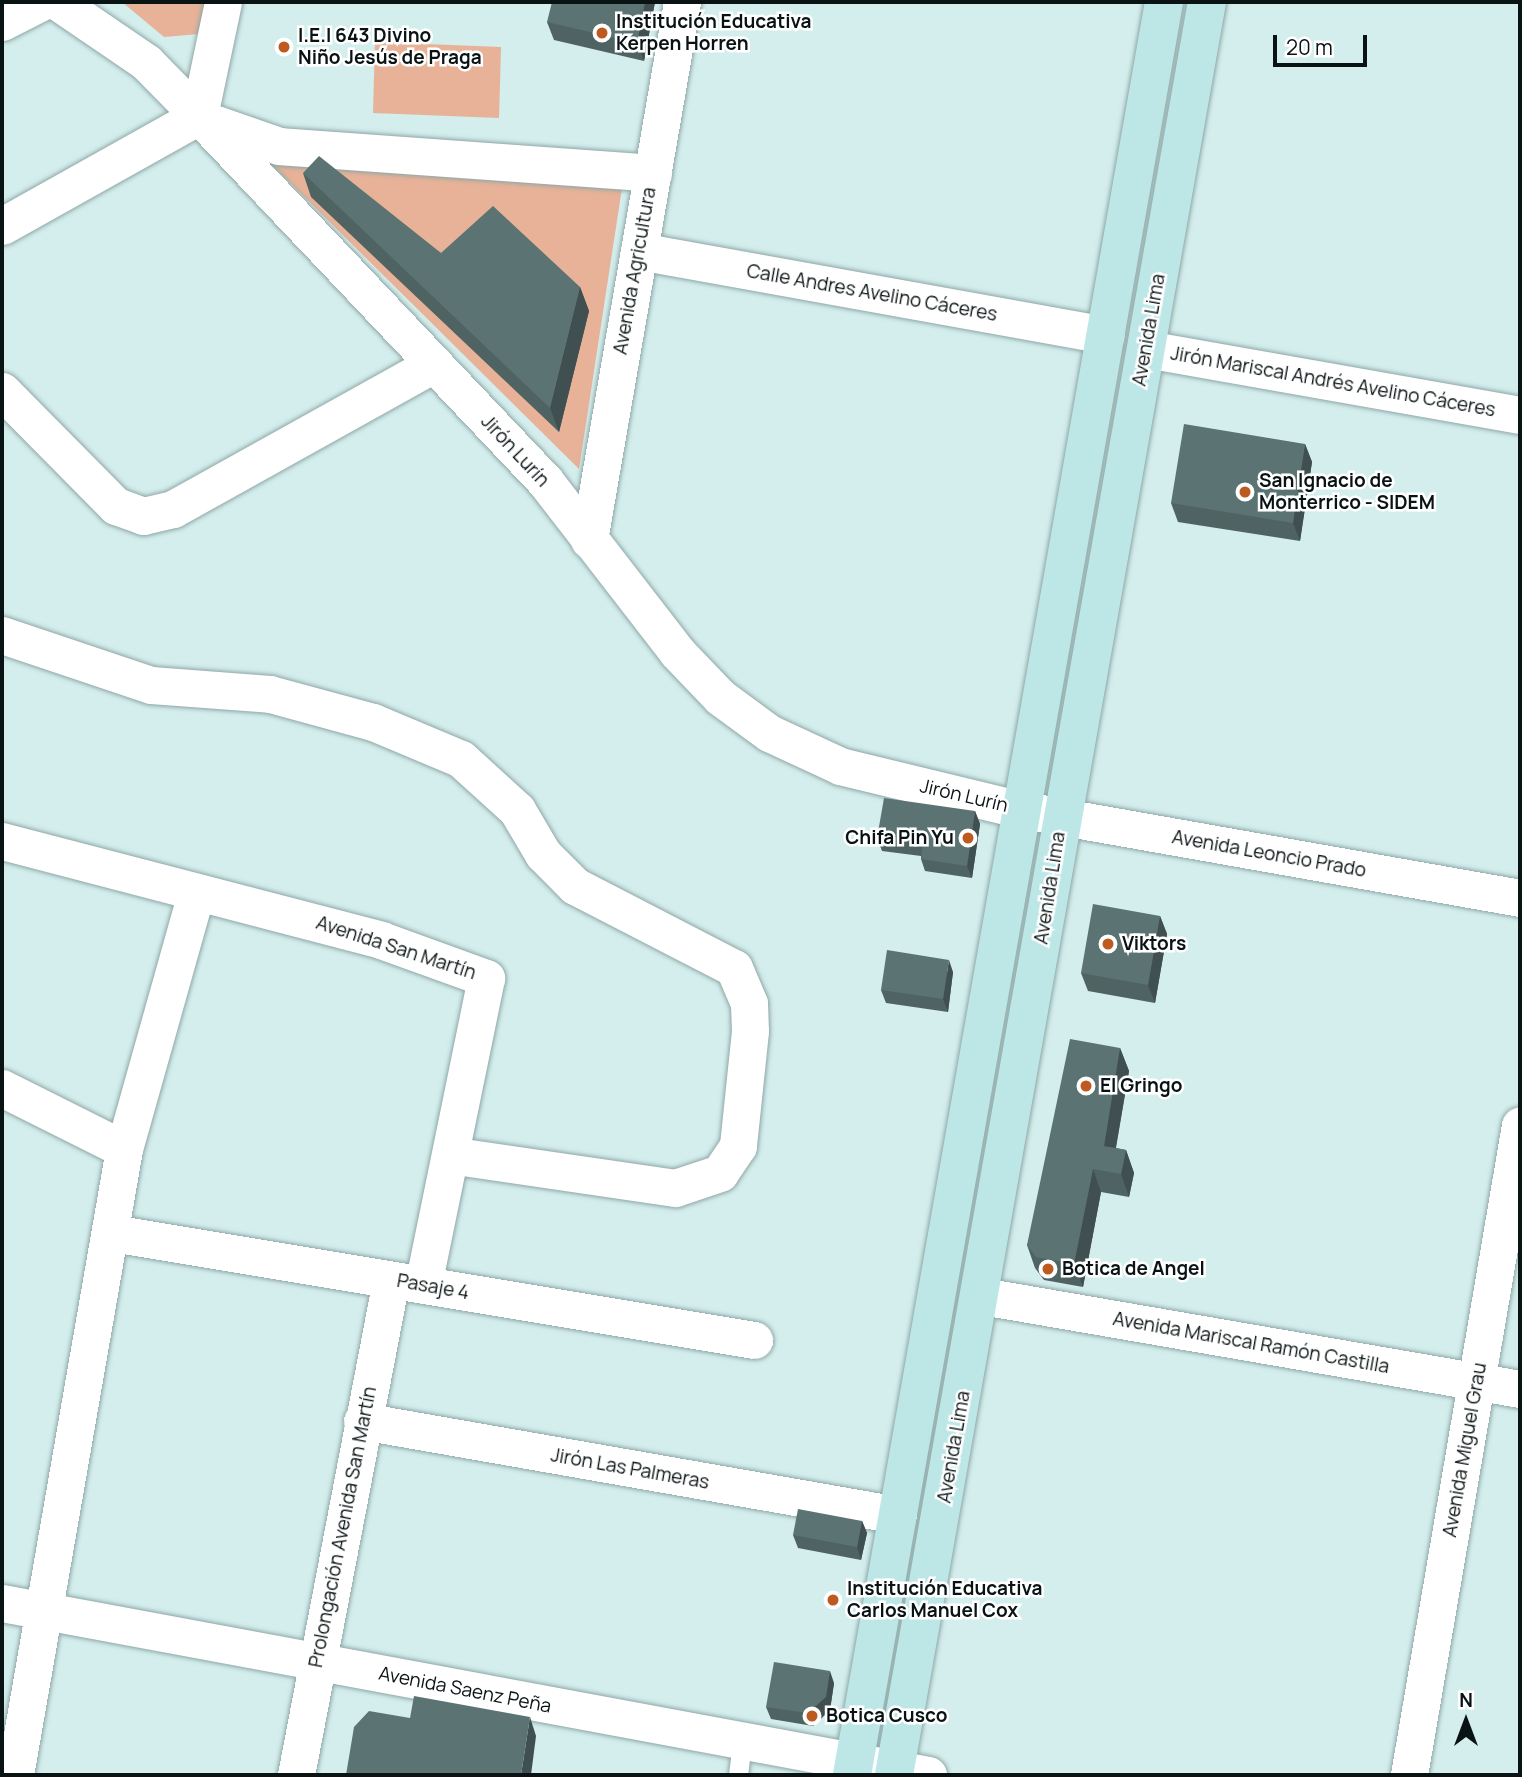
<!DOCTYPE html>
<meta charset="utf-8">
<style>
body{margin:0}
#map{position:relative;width:1522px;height:1777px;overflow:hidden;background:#d4eded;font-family:Manrope,sans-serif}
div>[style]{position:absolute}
.green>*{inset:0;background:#e7b298}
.roads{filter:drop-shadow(0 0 2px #8fa7a7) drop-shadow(0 0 2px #8fa7a7)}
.lane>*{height:19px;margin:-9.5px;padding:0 9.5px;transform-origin:9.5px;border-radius:9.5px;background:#fff}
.street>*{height:37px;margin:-18.5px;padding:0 18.5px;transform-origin:18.5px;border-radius:18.5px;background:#fff}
.secondary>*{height:38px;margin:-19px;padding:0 19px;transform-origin:19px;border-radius:19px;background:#bde6e7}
.wall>*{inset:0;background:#4f6363}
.shaded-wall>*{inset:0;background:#405050}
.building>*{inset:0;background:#5c7373}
.dots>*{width:19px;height:19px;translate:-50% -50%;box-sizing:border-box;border:4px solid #fff;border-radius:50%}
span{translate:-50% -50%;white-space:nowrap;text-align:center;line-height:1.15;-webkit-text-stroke:5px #fff;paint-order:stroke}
.poi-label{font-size:19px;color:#0a1314;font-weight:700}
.left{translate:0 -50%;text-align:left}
.right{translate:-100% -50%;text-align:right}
.street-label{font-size:19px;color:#0a1314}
.frame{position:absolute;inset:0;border:4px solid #0a1314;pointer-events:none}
.north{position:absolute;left:1431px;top:1686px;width:70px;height:70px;-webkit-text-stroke:5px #fff;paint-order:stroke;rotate:0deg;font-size:19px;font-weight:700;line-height:28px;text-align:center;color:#0a1314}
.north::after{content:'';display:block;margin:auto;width:24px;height:32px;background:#0a1314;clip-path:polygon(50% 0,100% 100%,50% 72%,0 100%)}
.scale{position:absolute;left:1273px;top:35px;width:94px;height:32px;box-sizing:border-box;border:4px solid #0a1314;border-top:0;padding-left:9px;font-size:21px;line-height:24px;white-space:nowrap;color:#0a1314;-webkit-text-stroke:5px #fff;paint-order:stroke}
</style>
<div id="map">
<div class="green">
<i style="clip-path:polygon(122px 2px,206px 2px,199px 34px,164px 37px)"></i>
<i style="clip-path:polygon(375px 42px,501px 47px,499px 118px,373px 113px)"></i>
<i style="clip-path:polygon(261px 154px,622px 188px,579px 469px)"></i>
</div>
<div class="roads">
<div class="lane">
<i style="left:738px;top:1775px;width:33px;rotate:-83deg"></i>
</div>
<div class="street">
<i style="left:58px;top:2px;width:107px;rotate:34.3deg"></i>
<i style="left:146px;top:62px;width:76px;rotate:45.5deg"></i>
<i style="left:199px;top:116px;width:503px;rotate:46.53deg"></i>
<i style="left:545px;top:481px;width:216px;rotate:52.3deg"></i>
<i style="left:677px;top:652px;width:62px;rotate:46.3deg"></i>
<i style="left:720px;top:697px;width:61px;rotate:36.3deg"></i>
<i style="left:769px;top:733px;width:78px;rotate:24.9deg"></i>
<i style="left:840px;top:766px;width:183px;rotate:13.6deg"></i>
<i style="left:1018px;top:809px;width:510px;rotate:10.05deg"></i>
<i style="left:2px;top:22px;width:44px;rotate:-27.1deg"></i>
<i style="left:199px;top:116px;width:116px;rotate:-78.1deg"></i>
<i style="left:216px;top:124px;width:67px;rotate:19.2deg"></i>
<i style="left:279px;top:146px;width:375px;rotate:4.1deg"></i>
<i style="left:2px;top:226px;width:226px;rotate:-29.2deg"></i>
<i style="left:639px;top:251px;width:474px;rotate:10.2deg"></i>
<i style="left:1146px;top:349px;width:380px;rotate:10deg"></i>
<i style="left:2px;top:391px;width:162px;rotate:45.3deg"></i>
<i style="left:116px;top:506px;width:29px;rotate:20deg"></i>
<i style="left:143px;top:516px;width:31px;rotate:-13deg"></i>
<i style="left:173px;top:509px;width:299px;rotate:-29.1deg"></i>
<i style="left:589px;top:540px;width:546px;rotate:-80.19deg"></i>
<i style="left:2px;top:635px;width:157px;rotate:18.6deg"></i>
<i style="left:151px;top:685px;width:119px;rotate:4.3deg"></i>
<i style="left:270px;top:694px;width:107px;rotate:15.2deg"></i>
<i style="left:373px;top:722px;width:95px;rotate:22.8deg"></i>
<i style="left:461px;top:759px;width:76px;rotate:42.3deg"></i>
<i style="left:517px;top:810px;width:51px;rotate:59.4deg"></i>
<i style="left:543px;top:854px;width:45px;rotate:45deg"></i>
<i style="left:575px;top:886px;width:179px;rotate:27.3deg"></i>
<i style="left:734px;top:968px;width:38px;rotate:67deg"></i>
<i style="left:749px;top:1003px;width:28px;rotate:88deg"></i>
<i style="left:750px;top:1031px;width:116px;rotate:96deg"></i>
<i style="left:738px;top:1146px;width:32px;rotate:124deg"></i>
<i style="left:720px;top:1173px;width:47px;rotate:161.6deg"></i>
<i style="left:675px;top:1188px;width:227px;rotate:-171.7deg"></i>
<i style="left:2px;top:841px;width:392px;rotate:14.6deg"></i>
<i style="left:381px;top:940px;width:112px;rotate:19.9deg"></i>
<i style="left:486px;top:978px;width:313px;rotate:101.6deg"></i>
<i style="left:2px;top:1088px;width:136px;rotate:26.6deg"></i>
<i style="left:112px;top:1233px;width:651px;rotate:9.46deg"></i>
<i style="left:982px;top:1296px;width:546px;rotate:9.81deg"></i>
<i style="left:362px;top:1421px;width:544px;rotate:9.95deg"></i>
<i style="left:2px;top:1603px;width:942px;rotate:10.52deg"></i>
<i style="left:15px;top:1775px;width:635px;rotate:-80.12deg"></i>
<i style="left:124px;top:1149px;width:267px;rotate:-74.3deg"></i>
<i style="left:296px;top:1775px;width:504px;rotate:-79.14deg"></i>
<i style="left:1409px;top:1775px;width:659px;rotate:-80.31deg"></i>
</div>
<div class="secondary">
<i style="left:852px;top:1775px;width:1800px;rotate:-80.02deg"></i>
<i style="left:894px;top:1775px;width:1800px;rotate:-79.99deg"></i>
</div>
</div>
<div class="wall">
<i style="clip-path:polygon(655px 2px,644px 61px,554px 40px,547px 22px)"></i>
<i style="clip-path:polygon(303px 173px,441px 253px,580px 287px,589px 311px,559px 432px,311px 197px)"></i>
<i style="clip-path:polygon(1305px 444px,1312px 462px,1300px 541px,1178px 522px,1171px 503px)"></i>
<i style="clip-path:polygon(975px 811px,980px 824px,972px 878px,925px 871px,921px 859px,921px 856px,882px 851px,877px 838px)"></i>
<i style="clip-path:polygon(1160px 916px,1167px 934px,1155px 1003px,1088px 991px,1081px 973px)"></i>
<i style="clip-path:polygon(953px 972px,948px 1012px,886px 1003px,881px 990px)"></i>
<i style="clip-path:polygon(1120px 1048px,1129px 1071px,1116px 1148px,1126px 1150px,1134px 1173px,1129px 1197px,1101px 1192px,1083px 1287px,1044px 1280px,1035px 1268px,1027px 1245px)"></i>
<i style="clip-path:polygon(862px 1521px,867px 1533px,861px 1560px,798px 1548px,793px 1535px)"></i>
<i style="clip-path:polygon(834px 1683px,830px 1710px,813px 1726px,771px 1719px,766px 1707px)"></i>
</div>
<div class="shaded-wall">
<i style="clip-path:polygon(645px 2px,655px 2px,644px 61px,637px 43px)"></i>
<i style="clip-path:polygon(580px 287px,589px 311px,559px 432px,550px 408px)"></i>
<i style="clip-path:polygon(1305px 444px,1312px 462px,1300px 541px,1293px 523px)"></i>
<i style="clip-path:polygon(975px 811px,980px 824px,972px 878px,967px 866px)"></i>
<i style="clip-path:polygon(1160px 916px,1167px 934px,1155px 1003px,1148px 985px)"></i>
<i style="clip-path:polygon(949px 960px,953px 972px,948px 1012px,943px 999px)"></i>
<i style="clip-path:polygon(1120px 1048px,1129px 1071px,1112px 1169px,1104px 1146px)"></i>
<i style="clip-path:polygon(1126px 1150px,1134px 1173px,1129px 1197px,1121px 1174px)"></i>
<i style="clip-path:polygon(1093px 1169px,1101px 1192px,1083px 1287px,1074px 1264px)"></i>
<i style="clip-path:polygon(862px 1521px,867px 1533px,861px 1560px,857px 1547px)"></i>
<i style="clip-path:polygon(830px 1671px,834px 1683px,830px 1710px,813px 1726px,808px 1713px)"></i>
<i style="clip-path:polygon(530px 1717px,536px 1736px,531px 1775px,521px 1775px)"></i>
</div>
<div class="building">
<i style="clip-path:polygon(552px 2px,645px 2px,637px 43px,547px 22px)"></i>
<i style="clip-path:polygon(319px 156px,441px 253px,493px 206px,580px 287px,550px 408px,303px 173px)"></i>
<i style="clip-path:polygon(1184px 424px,1305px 444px,1293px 523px,1171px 503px)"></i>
<i style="clip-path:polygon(884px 798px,975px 811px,967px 866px,921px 859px,923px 844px,877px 838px)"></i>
<i style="clip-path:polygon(1093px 904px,1160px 916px,1148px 985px,1081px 973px)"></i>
<i style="clip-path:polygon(887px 950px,949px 960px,943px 999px,881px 990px)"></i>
<i style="clip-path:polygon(1070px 1039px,1120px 1048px,1104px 1146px,1126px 1150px,1121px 1174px,1093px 1169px,1074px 1264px,1036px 1257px,1027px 1245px)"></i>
<i style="clip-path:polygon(798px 1509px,862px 1521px,857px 1547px,793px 1535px)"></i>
<i style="clip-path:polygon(774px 1662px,830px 1671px,826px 1697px,808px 1713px,766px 1707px)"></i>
<i style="clip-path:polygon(414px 1696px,530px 1717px,521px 1775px,346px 1775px,354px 1727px,369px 1711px,410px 1718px)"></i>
</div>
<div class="dots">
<i style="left:602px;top:33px;background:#bd5a20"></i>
<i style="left:284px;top:47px;background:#bd5a20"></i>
<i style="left:1245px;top:492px;background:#bd5a20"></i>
<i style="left:968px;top:838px;background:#bd5a20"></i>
<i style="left:1108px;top:944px;background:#bd5a20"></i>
<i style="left:1086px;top:1086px;background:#bd5a20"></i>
<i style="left:1048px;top:1269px;background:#bd5a20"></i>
<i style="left:833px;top:1600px;background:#bd5a20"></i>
<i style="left:812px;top:1716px;background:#bd5a20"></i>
</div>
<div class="poi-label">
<span class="left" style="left:616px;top:33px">Institución Educativa<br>Kerpen Horren</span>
<span class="left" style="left:298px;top:47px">I.E.I 643 Divino<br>Niño Jesús de Praga</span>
<span class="left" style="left:1259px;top:492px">San Ignacio de<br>Monterrico - SIDEM</span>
<span class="right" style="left:954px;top:838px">Chifa Pin Yu</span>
<span class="left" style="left:1122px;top:944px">Viktors</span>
<span class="left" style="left:1100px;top:1086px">El Gringo</span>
<span class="left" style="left:1062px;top:1269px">Botica de Angel</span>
<span class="left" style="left:847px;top:1600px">Institución Educativa<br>Carlos Manuel Cox</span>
<span class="left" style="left:826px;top:1716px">Botica Cusco</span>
</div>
<div class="street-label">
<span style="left:635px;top:271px;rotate:-80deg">Avenida Agricultura</span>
<span style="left:872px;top:293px;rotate:10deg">Calle Andres Avelino Cáceres</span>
<span style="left:1149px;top:330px;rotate:-80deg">Avenida Lima</span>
<span style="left:1333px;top:382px;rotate:10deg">Jirón Mariscal Andrés Avelino Cáceres</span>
<span style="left:515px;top:451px;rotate:47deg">Jirón Lurín</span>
<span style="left:964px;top:796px;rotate:13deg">Jirón Lurín</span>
<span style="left:1269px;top:854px;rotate:10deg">Avenida Leoncio Prado</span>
<span style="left:1050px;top:888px;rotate:-81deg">Avenida Lima</span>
<span style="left:396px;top:948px;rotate:18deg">Avenida San Martín</span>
<span style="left:433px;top:1287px;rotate:10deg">Pasaje 4</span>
<span style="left:1251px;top:1343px;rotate:10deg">Avenida Mariscal Ramón Castilla</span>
<span style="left:954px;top:1447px;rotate:-80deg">Avenida Lima</span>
<span style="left:1465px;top:1450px;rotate:-80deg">Avenida Miguel Grau</span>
<span style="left:630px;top:1469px;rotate:10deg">Jirón Las Palmeras</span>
<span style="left:343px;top:1527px;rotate:-79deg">Prolongación Avenida San Martín</span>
<span style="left:465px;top:1690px;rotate:11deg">Avenida Saenz Peña</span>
</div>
<div class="frame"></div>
<div class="north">N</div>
<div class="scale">20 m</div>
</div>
